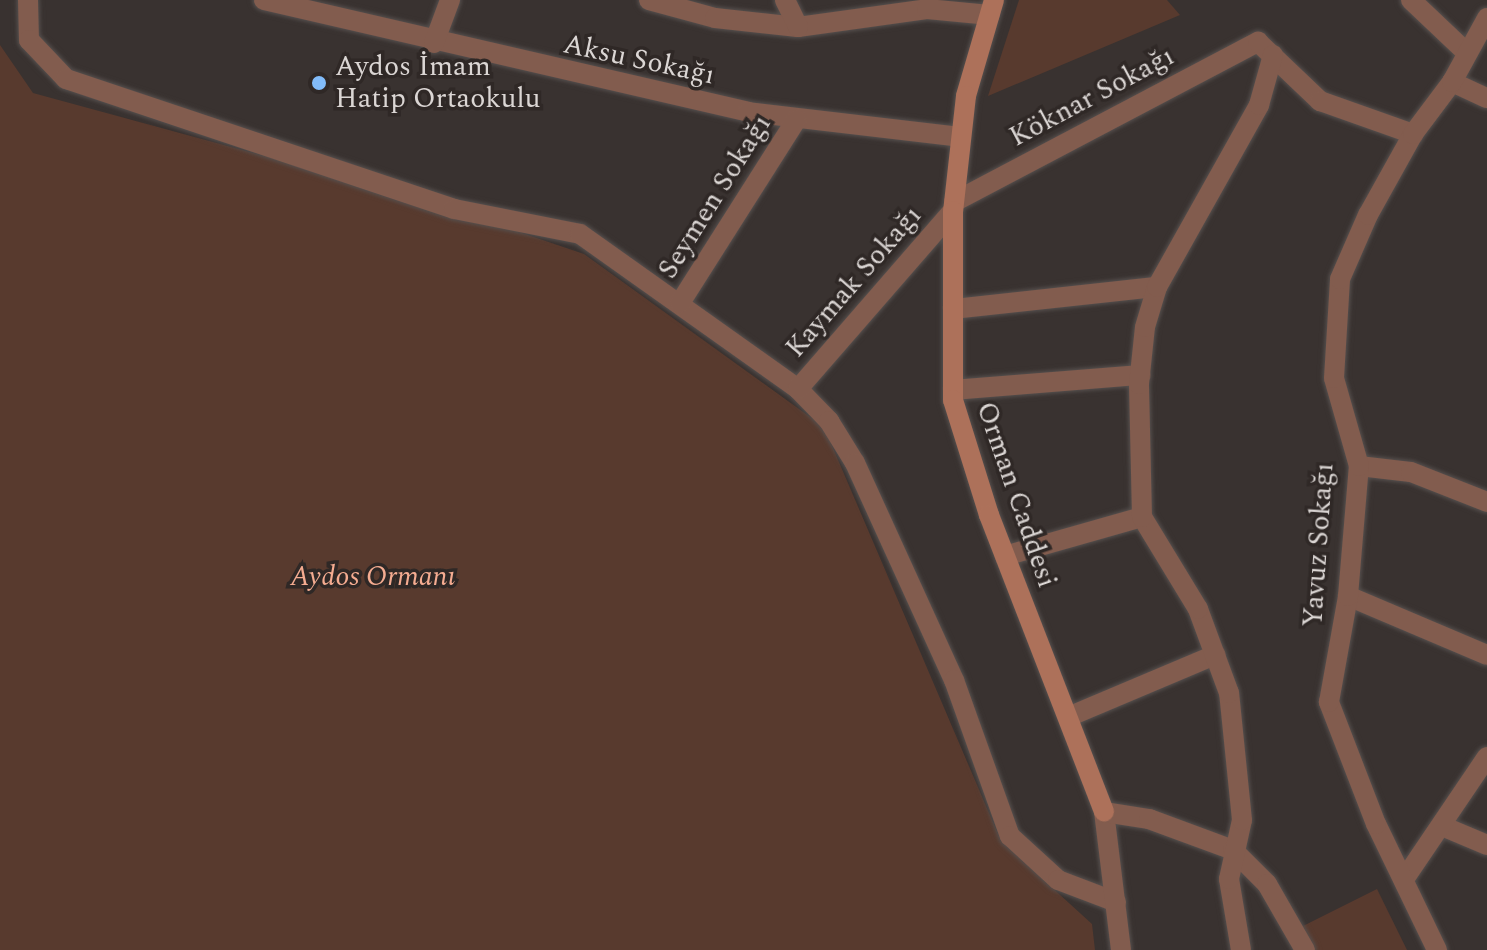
<!DOCTYPE html>
<meta charset="utf-8">
<style>
body{margin:0}
#map{position:relative;width:1487px;height:950px;overflow:hidden;background:#393230;font-family:Spectral,serif}
div>[style]{position:absolute}
.green>*{inset:0;background:#583a2e}
.roads{filter:drop-shadow(0 0 2px #56504e) drop-shadow(0 0 2px #56504e)}
.street>*{height:20px;margin:-10px;padding:0 10px;transform-origin:10px;border-radius:10px;background:#825c4e}
.secondary>*{height:20px;margin:-10px;padding:0 10px;transform-origin:10px;border-radius:10px;background:#ad715a}
.dots>*{width:22px;height:22px;translate:-50% -50%;box-sizing:border-box;border:4px solid #2f2826;border-radius:50%}
span{translate:-50% -50%;white-space:nowrap;text-align:center;line-height:1.15;-webkit-text-stroke:7px #2f2826;paint-order:stroke}
.street-label{font-size:28px;color:#dbd6d4}
.poi-label{font-size:28px;color:#dbd6d4}
.left{translate:0 -50%;text-align:left}
.park-label{font-size:28px;color:#f5ac91;font-style:italic}
</style>
<div id="map">
<div class="green">
<i style="clip-path:polygon(0 0,0 45px,33px 93px,425px 200px,584px 254px,824px 427px,1001px 841px,1092px 924px,1095px 950px,0 950px)"></i>
<i style="clip-path:polygon(1019px 0,1167px 0,1180px 15px,988px 96px)"></i>
<i style="clip-path:polygon(1377px 889px,1407px 950px,1315px 950px,1303px 926px)"></i>
</div>
<div class="roads">
<div class="street">
<i style="left:28px;top:0;width:40px;rotate:88.6deg"></i>
<i style="left:29px;top:40px;width:54px;rotate:46.5deg"></i>
<i style="left:66px;top:79px;width:409px;rotate:18.5deg"></i>
<i style="left:454px;top:209px;width:128px;rotate:11.2deg"></i>
<i style="left:580px;top:234px;width:267px;rotate:35.4deg"></i>
<i style="left:798px;top:389px;width:45px;rotate:45.9deg"></i>
<i style="left:829px;top:421px;width:49px;rotate:58.2deg"></i>
<i style="left:855px;top:463px;width:239px;rotate:65.5deg"></i>
<i style="left:954px;top:680px;width:166px;rotate:70.3deg"></i>
<i style="left:1010px;top:836px;width:65px;rotate:42.5deg"></i>
<i style="left:1058px;top:880px;width:62px;rotate:20.8deg"></i>
<i style="left:264px;top:0;width:497px;rotate:13deg"></i>
<i style="left:748px;top:112px;width:214px;rotate:6.7deg"></i>
<i style="left:649px;top:0;width:68px;rotate:15.3deg"></i>
<i style="left:715px;top:18px;width:83px;rotate:6.2deg"></i>
<i style="left:798px;top:27px;width:130px;rotate:-7.9deg"></i>
<i style="left:927px;top:9px;width:63px;rotate:5.4deg"></i>
<i style="left:785px;top:0;width:30px;rotate:64deg"></i>
<i style="left:1411px;top:0;width:77px;rotate:43.4deg"></i>
<i style="left:434px;top:43px;width:46px;rotate:-69.6deg"></i>
<i style="left:1452px;top:82px;width:38px;rotate:25deg"></i>
<i style="left:954px;top:202px;width:344px;rotate:-27.8deg"></i>
<i style="left:1258px;top:42px;width:86px;rotate:43.6deg"></i>
<i style="left:1320px;top:101px;width:99px;rotate:19.5deg"></i>
<i style="left:680px;top:303px;width:217px;rotate:-57.6deg"></i>
<i style="left:953px;top:309px;width:205px;rotate:-6.2deg"></i>
<i style="left:798px;top:389px;width:236px;rotate:-49deg"></i>
<i style="left:953px;top:390px;width:188px;rotate:-4.6deg"></i>
<i style="left:1359px;top:466px;width:52px;rotate:6.6deg"></i>
<i style="left:1411px;top:472px;width:82px;rotate:21.5deg"></i>
<i style="left:1005px;top:556px;width:142px;rotate:-15.9deg"></i>
<i style="left:1348px;top:596px;width:151px;rotate:23deg"></i>
<i style="left:1068px;top:717px;width:160px;rotate:-22.9deg"></i>
<i style="left:1442px;top:826px;width:49px;rotate:22.9deg"></i>
<i style="left:1405px;top:878px;width:146px;rotate:-55.9deg"></i>
<i style="left:1121px;top:950px;width:139px;rotate:-97deg"></i>
<i style="left:1104px;top:812px;width:46px;rotate:8.8deg"></i>
<i style="left:1149px;top:819px;width:90px;rotate:20.3deg"></i>
<i style="left:1233px;top:850px;width:48px;rotate:45deg"></i>
<i style="left:1267px;top:884px;width:76px;rotate:60.1deg"></i>
<i style="left:1241px;top:950px;width:72px;rotate:-99.6deg"></i>
<i style="left:1229px;top:879px;width:60px;rotate:-77.6deg"></i>
<i style="left:1242px;top:820px;width:128px;rotate:-95.8deg"></i>
<i style="left:1229px;top:693px;width:90px;rotate:-110.3deg"></i>
<i style="left:1198px;top:609px;width:108px;rotate:-121.3deg"></i>
<i style="left:1142px;top:517px;width:133px;rotate:-91.3deg"></i>
<i style="left:1139px;top:384px;width:57px;rotate:-84deg"></i>
<i style="left:1145px;top:327px;width:42px;rotate:-73.3deg"></i>
<i style="left:1157px;top:287px;width:209px;rotate:-60.7deg"></i>
<i style="left:1259px;top:105px;width:52px;rotate:-74.4deg"></i>
<i style="left:1437px;top:950px;width:140px;rotate:-115.8deg"></i>
<i style="left:1376px;top:824px;width:131px;rotate:-111.1deg"></i>
<i style="left:1329px;top:702px;width:108px;rotate:-79.8deg"></i>
<i style="left:1348px;top:596px;width:130px;rotate:-85.2deg"></i>
<i style="left:1359px;top:466px;width:91px;rotate:-105.9deg"></i>
<i style="left:1334px;top:378px;width:99px;rotate:-86.5deg"></i>
<i style="left:1340px;top:279px;width:70px;rotate:-66.4deg"></i>
<i style="left:1368px;top:215px;width:93px;rotate:-60.9deg"></i>
<i style="left:1413px;top:134px;width:65px;rotate:-53.1deg"></i>
<i style="left:1452px;top:82px;width:73px;rotate:-61.3deg"></i>
</div>
<div class="secondary">
<i style="left:994px;top:0;width:100px;rotate:106.3deg"></i>
<i style="left:966px;top:96px;width:116px;rotate:96.4deg"></i>
<i style="left:953px;top:211px;width:189px;rotate:90deg"></i>
<i style="left:953px;top:400px;width:121px;rotate:72.6deg"></i>
<i style="left:989px;top:515px;width:318px;rotate:68.8deg"></i>
</div>
</div>
<div class="dots">
<i style="left:319px;top:83px;background:#82bcfa"></i>
</div>
<div class="street-label">
<span style="left:639px;top:60px;rotate:12deg">Aksu Sokağı</span>
<span style="left:1092px;top:97px;rotate:-28deg">Köknar Sokağı</span>
<span style="left:715px;top:197px;rotate:-58deg">Seymen Sokağı</span>
<span style="left:854px;top:282px;rotate:-49deg">Kaymak Sokağı</span>
<span style="left:1016px;top:495px;rotate:71deg">Orman Caddesi</span>
<span style="left:1319px;top:545px;rotate:-86deg">Yavuz Sokağı</span>
</div>
<div class="poi-label">
<span class="left" style="left:335px;top:83px">Aydos İmam<br>Hatip Ortaokulu</span>
</div>
<div class="park-label">
<span style="left:373px;top:577px">Aydos Ormanı</span>
</div>
</div>
